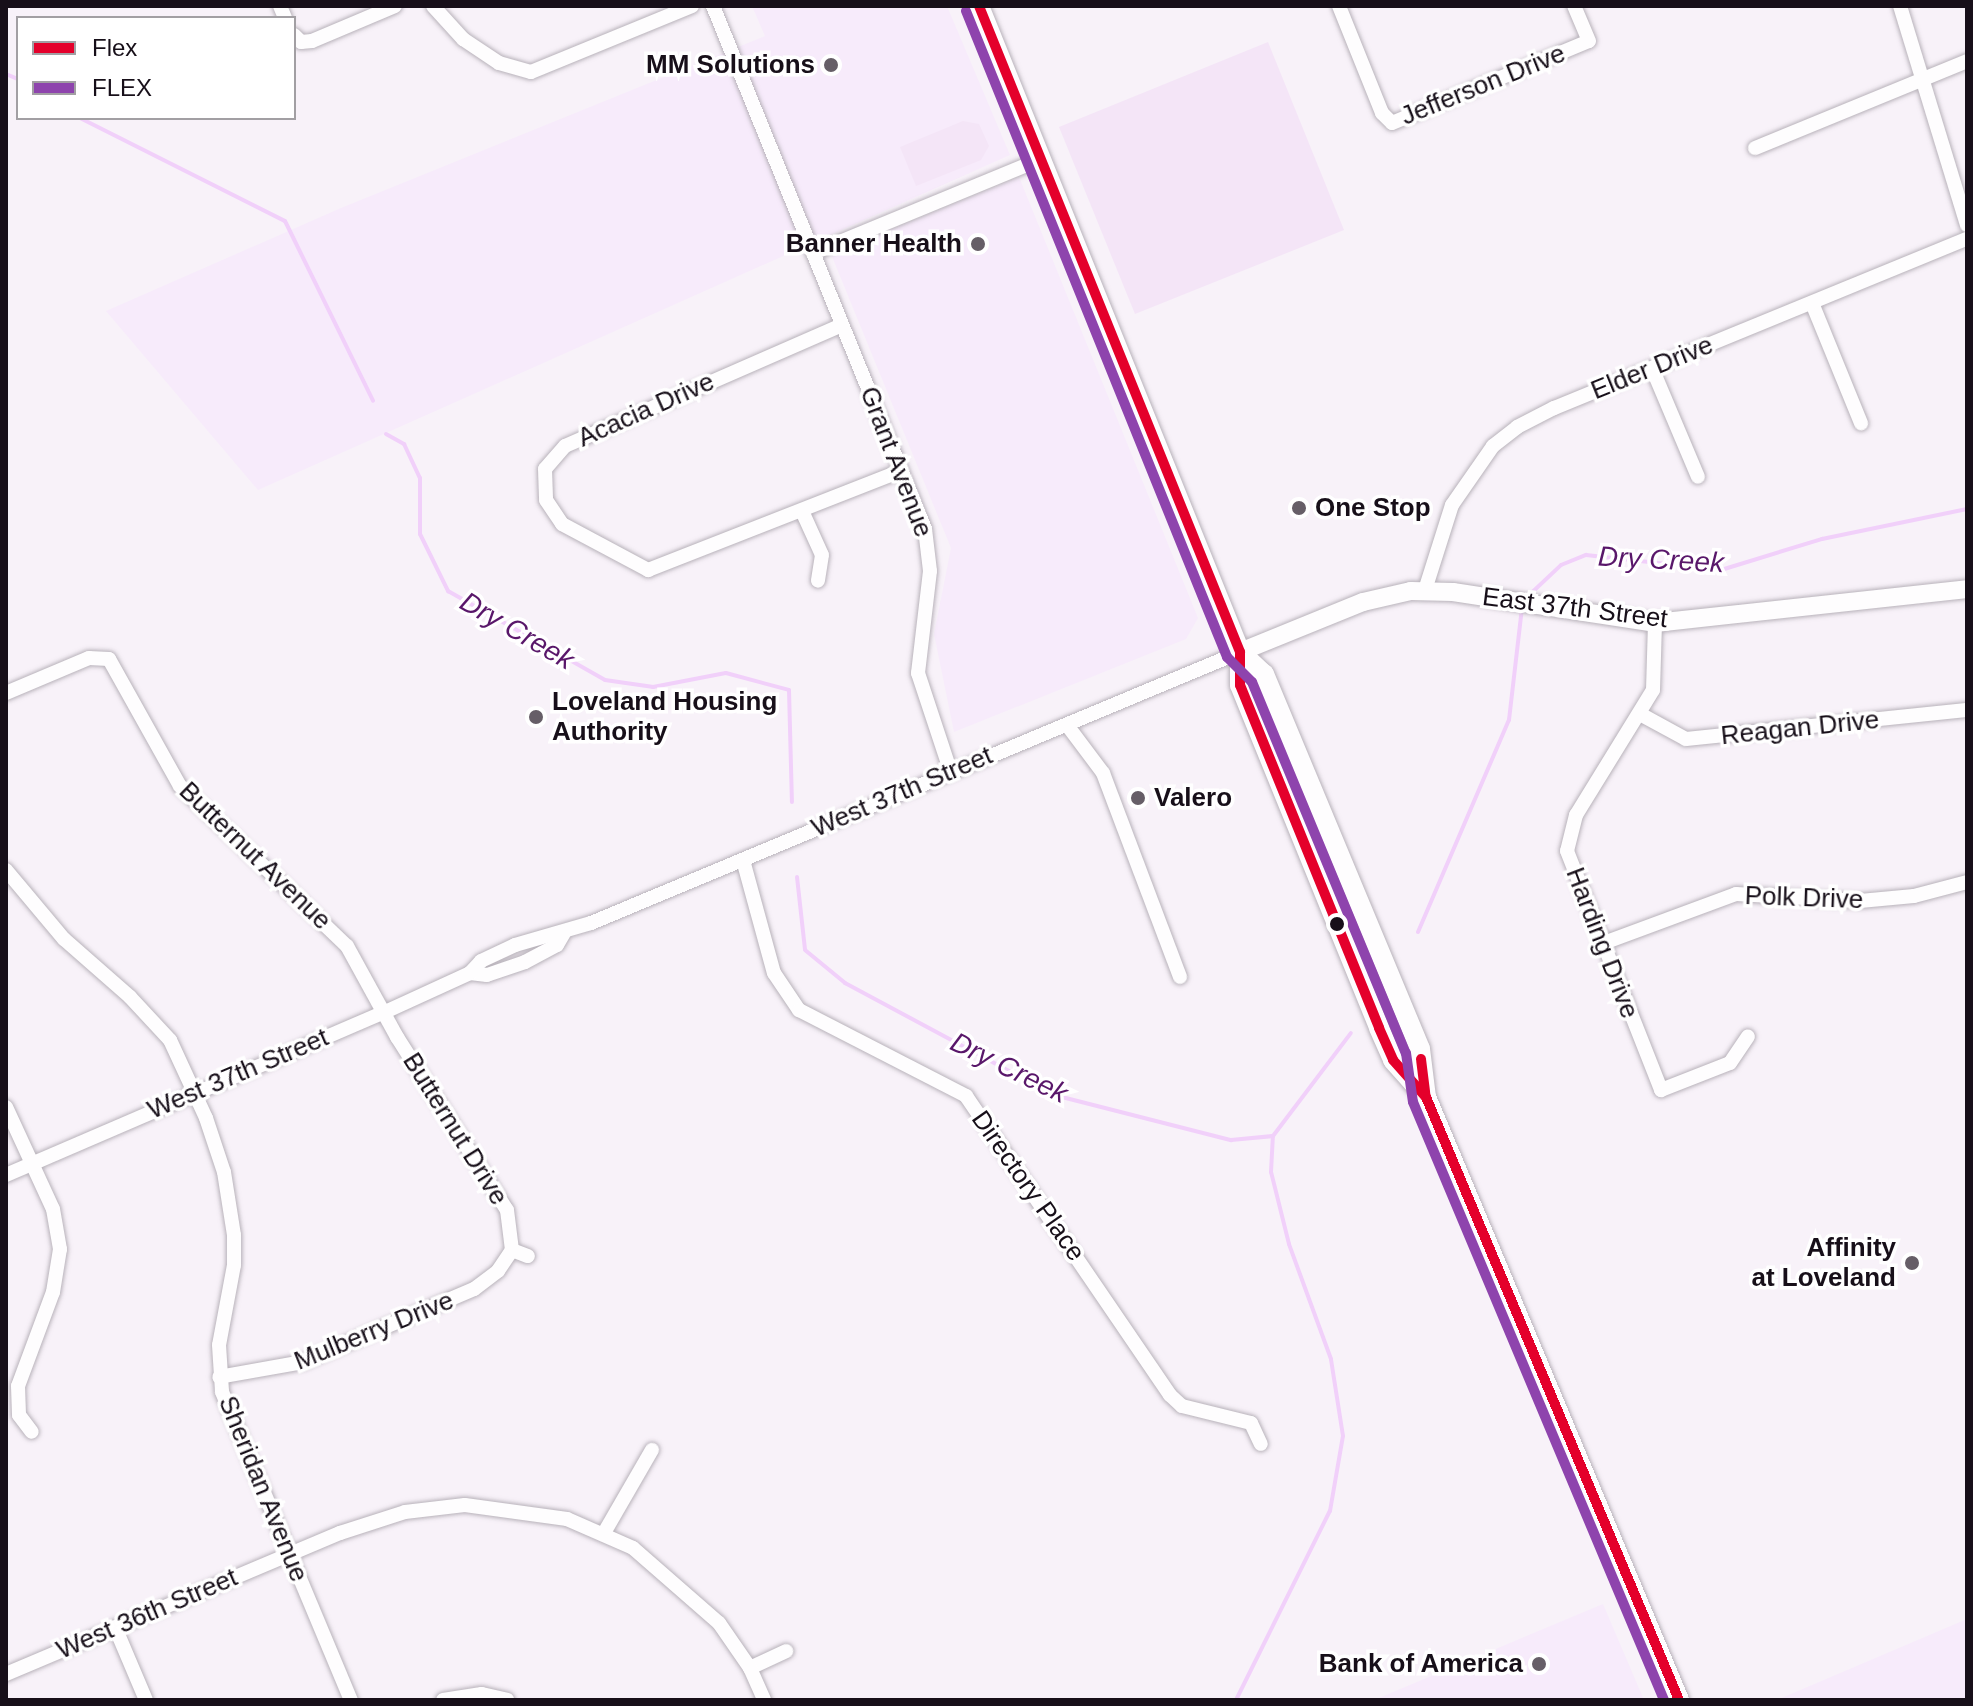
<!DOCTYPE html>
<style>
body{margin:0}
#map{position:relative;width:1973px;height:1706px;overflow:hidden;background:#f8f2f9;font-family:Arial,sans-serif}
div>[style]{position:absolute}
.built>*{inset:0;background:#f7ebfb}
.green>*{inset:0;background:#f4e5f7}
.stream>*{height:4px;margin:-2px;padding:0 2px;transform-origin:2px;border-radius:2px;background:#f1d0fa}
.roads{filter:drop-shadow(0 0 2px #b8b2ba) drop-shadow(0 0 2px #b8b2ba)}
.minor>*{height:14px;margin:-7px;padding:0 7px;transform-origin:7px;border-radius:7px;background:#fefdfe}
.major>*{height:18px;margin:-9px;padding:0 9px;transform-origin:9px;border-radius:9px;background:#fefdfe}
.highway>*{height:20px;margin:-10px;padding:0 10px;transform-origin:10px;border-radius:10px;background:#fefdfe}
.bus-1>*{height:10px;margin:-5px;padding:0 5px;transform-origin:5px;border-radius:5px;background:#e4002b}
.bus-2>*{height:10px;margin:-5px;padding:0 5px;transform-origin:5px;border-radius:5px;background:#8e44ad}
.dots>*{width:22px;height:22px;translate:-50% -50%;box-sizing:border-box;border:4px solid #fff;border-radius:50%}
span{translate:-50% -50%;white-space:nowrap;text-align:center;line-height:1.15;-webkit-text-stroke:7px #fff;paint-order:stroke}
.poi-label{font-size:26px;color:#170f19;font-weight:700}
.right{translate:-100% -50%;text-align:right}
.left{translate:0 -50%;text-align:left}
.street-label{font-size:26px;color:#170f19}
.water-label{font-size:28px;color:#59176a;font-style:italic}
.frame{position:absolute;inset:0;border:8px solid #170f19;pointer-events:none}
.legend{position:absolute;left:16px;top:16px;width:280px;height:104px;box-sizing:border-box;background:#fff;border:2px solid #a29fa3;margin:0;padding:10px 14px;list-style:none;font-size:24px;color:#170f19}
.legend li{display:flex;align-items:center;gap:16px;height:40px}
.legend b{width:40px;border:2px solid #a29fa3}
</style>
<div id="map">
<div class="built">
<i style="clip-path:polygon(752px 6px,947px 6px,1010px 155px,258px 490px,106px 311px,341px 208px,765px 36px)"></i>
<i style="clip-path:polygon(1019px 177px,1198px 618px,1186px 639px,954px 732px,934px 634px,951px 548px,831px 254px)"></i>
<i style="clip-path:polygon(1603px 1604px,1644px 1700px,1374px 1700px)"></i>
<i style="clip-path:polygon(1967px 1619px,1967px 1700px,1777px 1700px)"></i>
</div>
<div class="green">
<i style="clip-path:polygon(1268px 42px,1344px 230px,1135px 314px,1059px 127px)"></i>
<i style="clip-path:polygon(963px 121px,979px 124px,989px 146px,981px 160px,916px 186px,900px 147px)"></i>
</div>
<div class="stream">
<i style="left:6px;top:74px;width:13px;rotate:23deg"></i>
<i style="left:80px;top:118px;width:229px;rotate:26.7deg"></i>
<i style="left:285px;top:221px;width:200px;rotate:63.9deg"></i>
<i style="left:386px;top:434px;width:21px;rotate:29deg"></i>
<i style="left:404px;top:444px;width:38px;rotate:65deg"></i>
<i style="left:420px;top:478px;width:56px;rotate:90deg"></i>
<i style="left:420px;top:534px;width:64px;rotate:63.8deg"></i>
<i style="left:448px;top:591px;width:180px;rotate:29.5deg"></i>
<i style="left:605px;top:680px;width:49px;rotate:8.3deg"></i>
<i style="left:653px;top:687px;width:74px;rotate:-10.9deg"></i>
<i style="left:726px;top:673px;width:65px;rotate:15.1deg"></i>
<i style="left:789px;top:690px;width:112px;rotate:88.5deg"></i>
<i style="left:1526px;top:598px;width:48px;rotate:-43.3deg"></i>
<i style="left:1561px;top:565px;width:27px;rotate:-22deg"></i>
<i style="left:1586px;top:555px;width:136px;rotate:6.3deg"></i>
<i style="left:1721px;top:570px;width:106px;rotate:-17.1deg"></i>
<i style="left:1822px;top:539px;width:148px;rotate:-11.7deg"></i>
<i style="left:797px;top:877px;width:73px;rotate:83.7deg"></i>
<i style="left:805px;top:950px;width:52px;rotate:39.5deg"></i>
<i style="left:845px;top:983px;width:237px;rotate:28.2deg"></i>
<i style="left:1054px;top:1095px;width:183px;rotate:14.3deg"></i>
<i style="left:1231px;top:1140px;width:42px;rotate:-5.4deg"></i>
<i style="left:1273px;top:1136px;width:129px;rotate:-52.9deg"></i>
<i style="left:1418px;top:932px;width:231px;rotate:-66.8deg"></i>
<i style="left:1509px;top:720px;width:114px;rotate:-83.4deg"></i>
<i style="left:1236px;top:1700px;width:211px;rotate:-63.6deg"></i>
<i style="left:1330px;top:1511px;width:76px;rotate:-80.2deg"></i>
<i style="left:1343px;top:1436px;width:78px;rotate:-98.9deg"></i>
<i style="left:1331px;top:1359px;width:122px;rotate:-110.1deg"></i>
<i style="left:1289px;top:1244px;width:74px;rotate:-104deg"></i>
<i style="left:1271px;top:1172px;width:36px;rotate:-87deg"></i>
</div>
<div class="roads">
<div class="minor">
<i style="left:280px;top:6px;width:13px;rotate:67deg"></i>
<i style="left:433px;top:6px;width:45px;rotate:47.7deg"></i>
<i style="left:463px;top:39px;width:43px;rotate:33.7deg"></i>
<i style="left:499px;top:63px;width:33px;rotate:16deg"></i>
<i style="left:531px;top:72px;width:174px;rotate:-22.3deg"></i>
<i style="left:713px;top:6px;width:564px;rotate:67.93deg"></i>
<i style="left:925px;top:529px;width:42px;rotate:83.2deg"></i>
<i style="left:930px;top:571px;width:103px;rotate:96.7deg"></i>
<i style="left:918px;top:673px;width:102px;rotate:71.7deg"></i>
<i style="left:1339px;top:6px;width:115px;rotate:68.1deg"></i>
<i style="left:1382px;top:113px;width:14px;rotate:45deg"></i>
<i style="left:1392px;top:123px;width:213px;rotate:-22.6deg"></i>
<i style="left:1589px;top:41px;width:38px;rotate:-113deg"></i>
<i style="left:1900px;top:6px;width:229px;rotate:73deg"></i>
<i style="left:294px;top:35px;width:10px;rotate:45deg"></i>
<i style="left:301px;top:42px;width:11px;rotate:-5deg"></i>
<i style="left:312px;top:41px;width:90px;rotate:-22.9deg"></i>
<i style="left:1755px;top:148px;width:229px;rotate:-22.3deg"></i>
<i style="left:813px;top:253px;width:247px;rotate:-22.4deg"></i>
<i style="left:1812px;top:303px;width:130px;rotate:67.8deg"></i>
<i style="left:842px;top:325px;width:302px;rotate:156.4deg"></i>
<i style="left:565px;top:446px;width:30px;rotate:131deg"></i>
<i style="left:545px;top:469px;width:31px;rotate:88deg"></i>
<i style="left:546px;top:500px;width:29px;rotate:56deg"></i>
<i style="left:562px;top:524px;width:98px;rotate:28.1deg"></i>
<i style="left:648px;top:570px;width:272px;rotate:-21.4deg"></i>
<i style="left:1652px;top:368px;width:118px;rotate:67.1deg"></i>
<i style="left:802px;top:511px;width:48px;rotate:65.6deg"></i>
<i style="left:822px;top:555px;width:26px;rotate:99deg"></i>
<i style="left:1425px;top:590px;width:89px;rotate:-72.4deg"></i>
<i style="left:1452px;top:505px;width:72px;rotate:-55.2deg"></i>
<i style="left:1493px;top:446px;width:31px;rotate:-38deg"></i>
<i style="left:1517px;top:427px;width:42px;rotate:-27.2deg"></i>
<i style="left:1554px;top:408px;width:446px;rotate:-22.3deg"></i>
<i style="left:1655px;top:623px;width:67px;rotate:91.7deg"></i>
<i style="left:1653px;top:690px;width:147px;rotate:121.6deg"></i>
<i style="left:1576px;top:815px;width:37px;rotate:104deg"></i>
<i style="left:1567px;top:851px;width:257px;rotate:68.5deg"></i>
<i style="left:1661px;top:1090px;width:74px;rotate:-21.4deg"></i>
<i style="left:1730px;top:1063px;width:32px;rotate:-56deg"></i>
<i style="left:6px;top:693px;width:90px;rotate:-22.9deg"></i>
<i style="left:89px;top:658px;width:20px;rotate:3deg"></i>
<i style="left:109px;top:659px;width:145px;rotate:60.8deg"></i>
<i style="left:180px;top:786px;width:231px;rotate:43.8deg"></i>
<i style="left:347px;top:946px;width:104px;rotate:61.2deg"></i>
<i style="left:397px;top:1037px;width:205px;rotate:57.6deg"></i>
<i style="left:507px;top:1210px;width:40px;rotate:82.9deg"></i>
<i style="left:512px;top:1250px;width:25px;rotate:124deg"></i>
<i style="left:498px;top:1271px;width:30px;rotate:143deg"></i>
<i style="left:474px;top:1289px;width:186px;rotate:156.9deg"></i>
<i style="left:303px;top:1362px;width:85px;rotate:169.9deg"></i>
<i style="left:1640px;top:714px;width:52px;rotate:28.5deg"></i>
<i style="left:1686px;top:739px;width:282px;rotate:-5.9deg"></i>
<i style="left:1067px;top:725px;width:60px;rotate:53.1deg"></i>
<i style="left:1103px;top:773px;width:218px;rotate:69.3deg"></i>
<i style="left:743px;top:860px;width:117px;rotate:74.7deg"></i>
<i style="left:774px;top:973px;width:45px;rotate:56deg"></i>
<i style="left:799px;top:1010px;width:188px;rotate:27.2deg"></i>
<i style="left:966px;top:1096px;width:362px;rotate:55.7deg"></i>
<i style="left:1170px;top:1395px;width:16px;rotate:43deg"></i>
<i style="left:1182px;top:1406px;width:71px;rotate:13.8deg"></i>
<i style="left:1251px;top:1423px;width:23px;rotate:65deg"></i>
<i style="left:6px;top:870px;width:90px;rotate:50deg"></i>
<i style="left:64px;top:939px;width:88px;rotate:41.3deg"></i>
<i style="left:130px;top:997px;width:59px;rotate:47.1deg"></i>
<i style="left:170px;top:1040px;width:86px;rotate:65.2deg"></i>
<i style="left:206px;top:1118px;width:57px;rotate:71.6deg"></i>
<i style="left:224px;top:1172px;width:64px;rotate:81deg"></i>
<i style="left:234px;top:1235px;width:30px;rotate:90deg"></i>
<i style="left:234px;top:1265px;width:81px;rotate:100.6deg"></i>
<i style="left:219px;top:1345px;width:47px;rotate:86.3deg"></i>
<i style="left:222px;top:1392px;width:334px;rotate:67.3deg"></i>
<i style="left:1601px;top:944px;width:144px;rotate:-20.3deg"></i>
<i style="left:1736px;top:894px;width:124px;rotate:3.2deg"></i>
<i style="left:1860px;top:901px;width:54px;rotate:-5.3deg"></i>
<i style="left:1914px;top:896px;width:55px;rotate:-14.8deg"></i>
<i style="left:470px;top:973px;width:17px;rotate:7deg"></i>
<i style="left:487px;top:975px;width:40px;rotate:-18.9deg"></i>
<i style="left:525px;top:962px;width:36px;rotate:-28deg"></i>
<i style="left:557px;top:945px;width:14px;rotate:-60deg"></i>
<i style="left:6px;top:1107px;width:112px;rotate:65.3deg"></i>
<i style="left:53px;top:1209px;width:41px;rotate:80.1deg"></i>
<i style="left:60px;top:1249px;width:44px;rotate:99.2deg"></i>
<i style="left:53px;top:1292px;width:100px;rotate:110.4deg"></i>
<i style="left:18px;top:1386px;width:29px;rotate:88deg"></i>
<i style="left:19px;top:1415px;width:21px;rotate:53deg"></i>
<i style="left:6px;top:1175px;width:413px;rotate:-23.3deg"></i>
<i style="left:385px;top:1012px;width:94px;rotate:-24.6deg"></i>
<i style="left:470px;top:973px;width:16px;rotate:-47deg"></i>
<i style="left:481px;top:961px;width:38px;rotate:-25deg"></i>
<i style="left:515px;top:945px;width:79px;rotate:-16.1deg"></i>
<i style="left:591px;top:923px;width:703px;rotate:-22.66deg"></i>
<i style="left:512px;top:1250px;width:17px;rotate:21deg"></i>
<i style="left:604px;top:1533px;width:96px;rotate:-60deg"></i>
<i style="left:115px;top:1627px;width:79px;rotate:67deg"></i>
<i style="left:750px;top:1668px;width:40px;rotate:-25deg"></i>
<i style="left:6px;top:1674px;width:363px;rotate:-22.9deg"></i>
<i style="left:340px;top:1533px;width:68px;rotate:-17.9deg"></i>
<i style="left:405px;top:1512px;width:60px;rotate:-6.7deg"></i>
<i style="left:465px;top:1505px;width:103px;rotate:7.8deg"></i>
<i style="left:567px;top:1519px;width:72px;rotate:23.7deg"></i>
<i style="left:633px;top:1548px;width:114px;rotate:41.1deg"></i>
<i style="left:719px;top:1623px;width:55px;rotate:55.4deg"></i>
<i style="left:750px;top:1668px;width:35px;rotate:66deg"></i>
<i style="left:443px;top:1700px;width:39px;rotate:-9deg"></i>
<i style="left:482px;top:1694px;width:26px;rotate:13deg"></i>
</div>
<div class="major">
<i style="left:1240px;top:652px;width:133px;rotate:-22.1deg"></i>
<i style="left:1363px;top:602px;width:49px;rotate:-12.9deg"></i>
<i style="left:1411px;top:591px;width:42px;rotate:1.4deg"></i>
<i style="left:1453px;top:592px;width:204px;rotate:8.7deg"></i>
<i style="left:1655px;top:623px;width:314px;rotate:-6.2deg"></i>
</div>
<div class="highway">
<i style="left:979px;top:6px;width:697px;rotate:68deg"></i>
<i style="left:1240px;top:652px;width:33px;rotate:90deg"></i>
<i style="left:1240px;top:685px;width:370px;rotate:67.9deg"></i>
<i style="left:1379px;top:1028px;width:35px;rotate:66deg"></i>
<i style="left:1393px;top:1060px;width:50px;rotate:48.3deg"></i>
<i style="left:1240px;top:652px;width:33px;rotate:43deg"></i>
<i style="left:1264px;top:674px;width:406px;rotate:67.4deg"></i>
<i style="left:1420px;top:1049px;width:48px;rotate:82.9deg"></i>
<i style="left:1426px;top:1097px;width:654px;rotate:67.24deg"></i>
</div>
</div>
<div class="bus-1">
<i style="left:979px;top:6px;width:697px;rotate:68deg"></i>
<i style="left:1240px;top:652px;width:33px;rotate:90deg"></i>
<i style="left:1240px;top:685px;width:370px;rotate:67.9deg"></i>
<i style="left:1379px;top:1028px;width:35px;rotate:66deg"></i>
<i style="left:1393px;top:1060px;width:50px;rotate:48.3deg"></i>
<i style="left:1421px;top:1059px;width:38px;rotate:83deg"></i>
<i style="left:1426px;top:1097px;width:654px;rotate:67.24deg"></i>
</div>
<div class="bus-2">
<i style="left:966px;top:11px;width:697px;rotate:68deg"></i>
<i style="left:1227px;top:657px;width:35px;rotate:45deg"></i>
<i style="left:1252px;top:682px;width:402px;rotate:67.5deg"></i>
<i style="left:1406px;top:1053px;width:49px;rotate:81.9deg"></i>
<i style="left:1413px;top:1102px;width:649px;rotate:67.23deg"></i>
</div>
<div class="dots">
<i style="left:831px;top:65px;background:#665e67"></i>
<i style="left:978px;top:244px;background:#665e67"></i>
<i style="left:1299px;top:508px;background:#665e67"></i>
<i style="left:536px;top:717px;background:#665e67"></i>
<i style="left:1138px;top:798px;background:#665e67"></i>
<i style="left:1337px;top:924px;background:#170f19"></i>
<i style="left:1912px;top:1263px;background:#665e67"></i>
<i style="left:1539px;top:1664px;background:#665e67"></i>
</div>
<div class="poi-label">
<span class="right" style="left:815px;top:65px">MM Solutions</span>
<span class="right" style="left:962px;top:244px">Banner Health</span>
<span class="left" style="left:1315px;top:508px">One Stop</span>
<span class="left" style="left:552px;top:717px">Loveland Housing<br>Authority</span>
<span class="left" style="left:1154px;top:798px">Valero</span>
<span class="right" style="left:1896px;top:1263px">Affinity<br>at Loveland</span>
<span class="right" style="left:1523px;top:1664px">Bank of America</span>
</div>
<div class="street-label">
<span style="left:1483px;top:85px;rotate:-22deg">Jefferson Drive</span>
<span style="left:1652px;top:368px;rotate:-22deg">Elder Drive</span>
<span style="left:646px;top:410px;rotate:-24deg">Acacia Drive</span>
<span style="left:896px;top:462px;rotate:69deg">Grant Avenue</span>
<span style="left:1575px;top:608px;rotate:7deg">East 37th Street</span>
<span style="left:1800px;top:728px;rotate:-6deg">Reagan Drive</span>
<span style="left:902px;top:792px;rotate:-23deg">West 37th Street</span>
<span style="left:255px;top:856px;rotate:44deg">Butternut Avenue</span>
<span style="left:1804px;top:898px;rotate:2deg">Polk Drive</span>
<span style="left:1602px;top:943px;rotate:69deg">Harding Drive</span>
<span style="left:238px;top:1074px;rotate:-23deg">West 37th Street</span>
<span style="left:455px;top:1129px;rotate:58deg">Butternut Drive</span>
<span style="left:1028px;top:1186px;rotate:55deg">Directory Place</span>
<span style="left:374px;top:1331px;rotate:-22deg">Mulberry Drive</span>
<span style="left:263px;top:1489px;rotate:68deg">Sheridan Avenue</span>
<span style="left:147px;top:1614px;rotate:-23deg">West 36th Street</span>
</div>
<div class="water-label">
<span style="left:1661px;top:560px;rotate:3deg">Dry Creek</span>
<span style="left:517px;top:631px;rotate:30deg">Dry Creek</span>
<span style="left:1009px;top:1068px;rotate:26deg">Dry Creek</span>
</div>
<div class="frame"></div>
<ul class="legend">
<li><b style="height:10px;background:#e4002b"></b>Flex</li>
<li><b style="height:10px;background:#8e44ad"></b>FLEX</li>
</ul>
</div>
